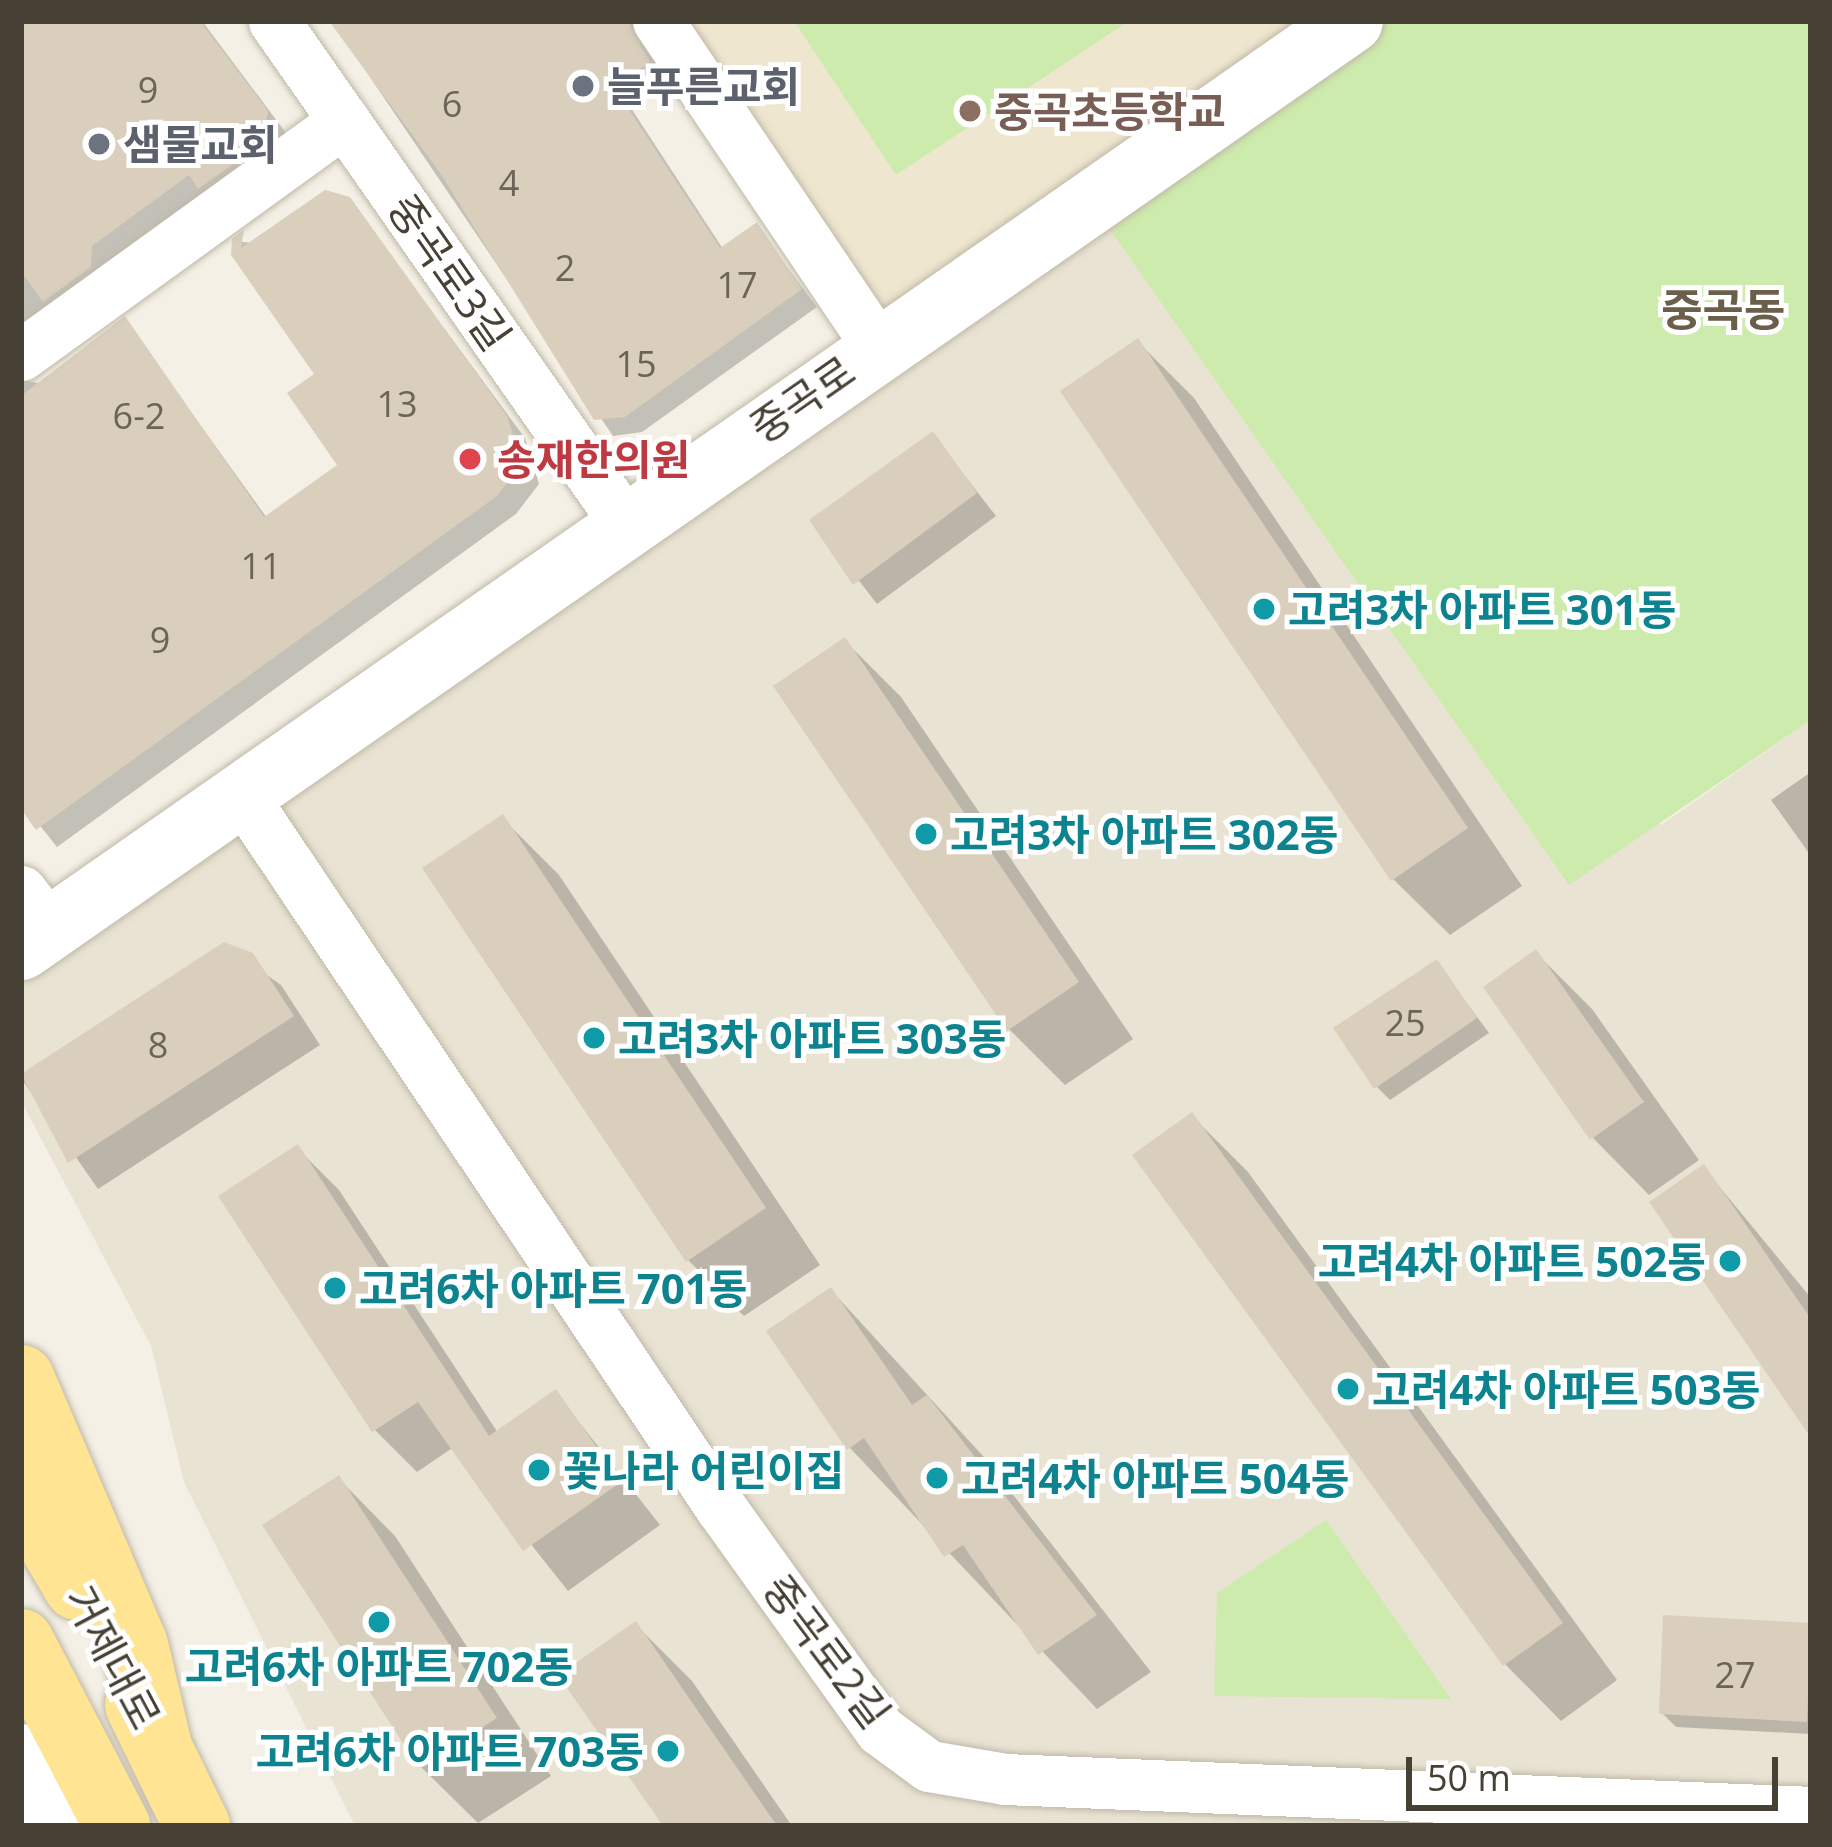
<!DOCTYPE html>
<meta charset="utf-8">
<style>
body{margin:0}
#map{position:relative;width:1832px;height:1847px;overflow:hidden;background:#f4f0e6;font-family:"Open Sans","Noto Sans KR",sans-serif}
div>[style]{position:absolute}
.residential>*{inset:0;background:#e9e3d3}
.education>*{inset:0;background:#eee6cf}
.green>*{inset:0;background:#cdebac}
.shadow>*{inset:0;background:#0003}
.building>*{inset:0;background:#dacfbd}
.roads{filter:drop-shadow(0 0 3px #c0b9a8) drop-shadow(0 0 3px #c0b9a8)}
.minor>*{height:51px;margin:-25.5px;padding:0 25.5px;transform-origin:25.5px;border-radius:25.5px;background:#fff}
.tertiary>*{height:63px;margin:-31.5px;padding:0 31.5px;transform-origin:31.5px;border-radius:31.5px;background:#fff}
.primary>*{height:66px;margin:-33px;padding:0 33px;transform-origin:33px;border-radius:33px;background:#ffe494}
.dots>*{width:33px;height:33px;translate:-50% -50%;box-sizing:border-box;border:6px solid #fff;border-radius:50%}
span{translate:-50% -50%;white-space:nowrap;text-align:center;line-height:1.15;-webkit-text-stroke:10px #fff;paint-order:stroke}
.number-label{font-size:36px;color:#6c6457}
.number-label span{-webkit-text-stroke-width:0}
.worship-label{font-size:42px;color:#5b616d;font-weight:700}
.left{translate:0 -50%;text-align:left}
.education-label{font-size:42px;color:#785e54;font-weight:700}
.street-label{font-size:42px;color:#474135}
.health-label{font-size:42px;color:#be3a42;font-weight:700}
.culture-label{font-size:42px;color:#0d838f;font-weight:700}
.right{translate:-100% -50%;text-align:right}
.neighbourhood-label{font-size:45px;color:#6b5f4b;font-weight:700}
.frame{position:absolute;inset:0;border:24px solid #474135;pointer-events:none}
.scale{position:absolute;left:1406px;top:1757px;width:372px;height:54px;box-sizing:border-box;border:6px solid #474135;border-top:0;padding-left:15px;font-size:36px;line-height:42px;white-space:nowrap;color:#474135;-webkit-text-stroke:9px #fff;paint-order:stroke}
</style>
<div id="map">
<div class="residential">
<i style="clip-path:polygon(1090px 201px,1661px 825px,1811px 720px,1811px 1826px,355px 1826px,184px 1482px,151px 1346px,21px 1101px,21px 948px)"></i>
</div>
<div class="education">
<i style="clip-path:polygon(658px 21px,1351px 21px,877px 346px)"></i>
</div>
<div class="green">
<i style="clip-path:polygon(794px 21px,1129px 21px,896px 175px)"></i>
<i style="clip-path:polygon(1351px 21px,1811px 21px,1811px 720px,1569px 885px,1090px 201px)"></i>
<i style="clip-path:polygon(1326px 1520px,1451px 1699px,1214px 1696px,1217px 1593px)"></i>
</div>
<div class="shadow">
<i style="clip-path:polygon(21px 21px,202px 21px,286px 133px,21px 350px)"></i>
<i style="clip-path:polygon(332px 21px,640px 21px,665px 80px,629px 105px,723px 249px,756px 226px,817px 307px,642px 432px,613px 436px)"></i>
<i style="clip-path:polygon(349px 199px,525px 438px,539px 484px,516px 514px,57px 847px,21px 802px,21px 380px,38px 383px,125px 320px,267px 518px,341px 466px,318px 375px,235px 241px,253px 243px)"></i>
<i style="clip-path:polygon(1138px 342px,1194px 398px,1522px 886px,1450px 935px,1393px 879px)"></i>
<i style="clip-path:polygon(933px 435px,996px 516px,877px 604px,813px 521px)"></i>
<i style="clip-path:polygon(845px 641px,901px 697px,1133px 1039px,1065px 1085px,1009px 1029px)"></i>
<i style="clip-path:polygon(1811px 772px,1811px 856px,1771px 800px)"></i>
<i style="clip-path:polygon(502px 818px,559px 875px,820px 1265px,744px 1316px,688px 1260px)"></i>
<i style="clip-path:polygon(225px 946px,281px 985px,320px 1045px,98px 1189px,21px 1078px)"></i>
<i style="clip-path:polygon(1536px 953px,1592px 1009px,1699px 1160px,1649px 1195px,1593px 1138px,1487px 987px)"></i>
<i style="clip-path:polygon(1436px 962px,1489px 1033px,1390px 1100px,1377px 1087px)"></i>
<i style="clip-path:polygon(1192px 1116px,1248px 1172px,1617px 1680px,1561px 1721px,1505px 1664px)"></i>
<i style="clip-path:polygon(297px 1148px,339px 1190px,498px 1433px,556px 1393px,660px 1525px,568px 1591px,454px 1447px,417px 1472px,375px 1430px)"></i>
<i style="clip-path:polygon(1704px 1168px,1811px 1298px,1811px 1433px)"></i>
<i style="clip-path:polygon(831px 1290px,983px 1456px,1151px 1672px,1097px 1709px,850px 1448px)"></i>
<i style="clip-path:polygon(339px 1479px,395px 1536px,551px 1776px,478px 1823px,421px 1767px,266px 1526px)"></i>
<i style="clip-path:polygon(636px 1625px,692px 1681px,792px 1826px,666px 1826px)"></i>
<i style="clip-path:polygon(1810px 1626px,1811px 1734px,1676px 1727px,1662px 1713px)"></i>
</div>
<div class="building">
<i style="clip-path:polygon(21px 21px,200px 21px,268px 111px,262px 144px,198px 189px,189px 175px,92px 246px,91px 267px,43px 302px,21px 271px)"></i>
<i style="clip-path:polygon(329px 21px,628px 21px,650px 62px,614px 87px,720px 248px,757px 222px,802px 289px,625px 417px,594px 420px,441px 174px)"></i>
<i style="clip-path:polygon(325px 190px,350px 197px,507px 416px,522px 464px,497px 496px,36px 830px,21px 809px,21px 396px,125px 316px,264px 517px,337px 465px,287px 393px,314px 374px,231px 255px,232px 239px,244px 230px,241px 248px)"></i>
<i style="clip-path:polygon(1138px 338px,1468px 828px,1391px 881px,1060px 391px)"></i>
<i style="clip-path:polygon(933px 431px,977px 493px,853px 585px,809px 520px)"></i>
<i style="clip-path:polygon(845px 637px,1079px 982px,1007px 1031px,773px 686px)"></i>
<i style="clip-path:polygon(503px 814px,766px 1208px,686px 1262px,422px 868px)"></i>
<i style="clip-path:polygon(224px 942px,253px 953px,294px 1016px,68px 1163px,21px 1074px)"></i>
<i style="clip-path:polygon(1536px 949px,1644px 1102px,1590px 1140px,1483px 987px)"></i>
<i style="clip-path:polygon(1437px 959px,1477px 1018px,1374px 1089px,1333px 1028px)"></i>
<i style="clip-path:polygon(1192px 1112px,1563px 1623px,1503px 1666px,1132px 1155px)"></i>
<i style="clip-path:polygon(298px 1144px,489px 1436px,556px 1389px,621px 1482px,523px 1551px,418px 1402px,372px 1432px,218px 1196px)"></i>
<i style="clip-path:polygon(1704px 1164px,1811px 1319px,1811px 1438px,1649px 1202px)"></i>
<i style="clip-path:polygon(831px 1287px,912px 1405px,927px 1395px,1097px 1615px,1038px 1655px,963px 1545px,944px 1557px,864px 1438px,847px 1450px,766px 1331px)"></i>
<i style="clip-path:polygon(339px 1475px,497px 1718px,419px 1768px,262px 1525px)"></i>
<i style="clip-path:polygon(1663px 1615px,1811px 1623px,1807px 1722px,1659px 1714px)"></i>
<i style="clip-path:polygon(636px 1621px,777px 1826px,663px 1826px,558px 1675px)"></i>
</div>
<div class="roads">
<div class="minor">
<i style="left:274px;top:21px;width:613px;rotate:55.04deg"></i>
<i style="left:658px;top:21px;width:392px;rotate:56deg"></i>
<i style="left:21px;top:355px;width:399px;rotate:-35.9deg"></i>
<i style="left:241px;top:794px;width:860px;rotate:56.09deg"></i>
<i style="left:721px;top:1508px;width:273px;rotate:54.4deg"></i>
<i style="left:880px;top:1730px;width:61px;rotate:36.3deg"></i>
<i style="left:929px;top:1766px;width:77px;rotate:9.7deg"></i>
<i style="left:1005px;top:1779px;width:807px;rotate:2.34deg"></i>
<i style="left:21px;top:891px;width:46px;rotate:52.9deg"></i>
</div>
<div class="tertiary">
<i style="left:21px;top:948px;width:1621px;rotate:-34.88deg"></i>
<i style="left:21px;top:1755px;width:79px;rotate:63.8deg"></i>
</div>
<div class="primary">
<i style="left:21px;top:1378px;width:290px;rotate:66.9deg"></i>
<i style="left:135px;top:1645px;width:100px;rotate:76.7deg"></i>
<i style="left:21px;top:1492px;width:110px;rotate:59.5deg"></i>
<i style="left:21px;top:1642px;width:208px;rotate:62.4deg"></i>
<i style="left:138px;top:1705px;width:135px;rotate:64deg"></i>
</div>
</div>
<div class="dots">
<i style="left:583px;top:86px;background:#6b7280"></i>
<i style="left:970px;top:111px;background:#8d6e63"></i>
<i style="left:99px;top:144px;background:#6b7280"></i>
<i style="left:470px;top:459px;background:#e0444e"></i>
<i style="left:1264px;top:609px;background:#0f9aa8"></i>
<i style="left:926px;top:834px;background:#0f9aa8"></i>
<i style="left:594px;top:1038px;background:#0f9aa8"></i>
<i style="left:1730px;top:1261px;background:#0f9aa8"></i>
<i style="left:335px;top:1288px;background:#0f9aa8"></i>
<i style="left:1348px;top:1389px;background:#0f9aa8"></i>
<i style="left:539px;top:1470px;background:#0f9aa8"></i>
<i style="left:937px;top:1478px;background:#0f9aa8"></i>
<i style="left:379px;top:1622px;background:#0f9aa8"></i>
<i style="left:668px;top:1751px;background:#0f9aa8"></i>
</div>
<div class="number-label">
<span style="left:148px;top:90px">9</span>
<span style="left:452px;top:104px">6</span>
<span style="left:509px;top:183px">4</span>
<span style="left:565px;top:268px">2</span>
<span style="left:737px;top:285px">17</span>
<span style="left:636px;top:364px">15</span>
<span style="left:397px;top:404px">13</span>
<span style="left:139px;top:416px">6-2</span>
<span style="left:261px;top:566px">11</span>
<span style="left:160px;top:640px">9</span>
<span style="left:1405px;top:1023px">25</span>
<span style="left:158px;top:1045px">8</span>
<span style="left:1735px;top:1675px">27</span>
</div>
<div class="worship-label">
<span class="left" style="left:607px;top:86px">늘푸른교회</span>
<span class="left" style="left:123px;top:144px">샘물교회</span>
</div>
<div class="education-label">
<span class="left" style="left:994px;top:111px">중곡초등학교</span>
</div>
<div class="street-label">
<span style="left:450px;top:272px;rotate:55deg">중곡로3길</span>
<span style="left:802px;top:399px;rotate:-35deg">중곡로</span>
<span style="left:827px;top:1651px;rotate:53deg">중곡로2길</span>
<span style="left:113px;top:1657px;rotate:62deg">거제대로</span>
</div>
<div class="health-label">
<span class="left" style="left:497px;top:459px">송재한의원</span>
</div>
<div class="culture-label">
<span class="left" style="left:1288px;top:609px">고려3차 아파트 301동</span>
<span class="left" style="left:950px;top:834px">고려3차 아파트 302동</span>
<span class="left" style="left:618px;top:1038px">고려3차 아파트 303동</span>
<span class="right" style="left:1706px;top:1261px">고려4차 아파트 502동</span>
<span class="left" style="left:359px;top:1288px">고려6차 아파트 701동</span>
<span class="left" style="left:1372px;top:1389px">고려4차 아파트 503동</span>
<span class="left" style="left:563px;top:1470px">꽃나라 어린이집</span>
<span class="left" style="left:961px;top:1478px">고려4차 아파트 504동</span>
<span style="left:379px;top:1666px">고려6차 아파트 702동</span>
<span class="right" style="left:644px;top:1751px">고려6차 아파트 703동</span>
</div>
<div class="neighbourhood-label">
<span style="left:1723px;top:309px">중곡동</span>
</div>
<div class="frame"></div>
<div class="scale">50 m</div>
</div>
